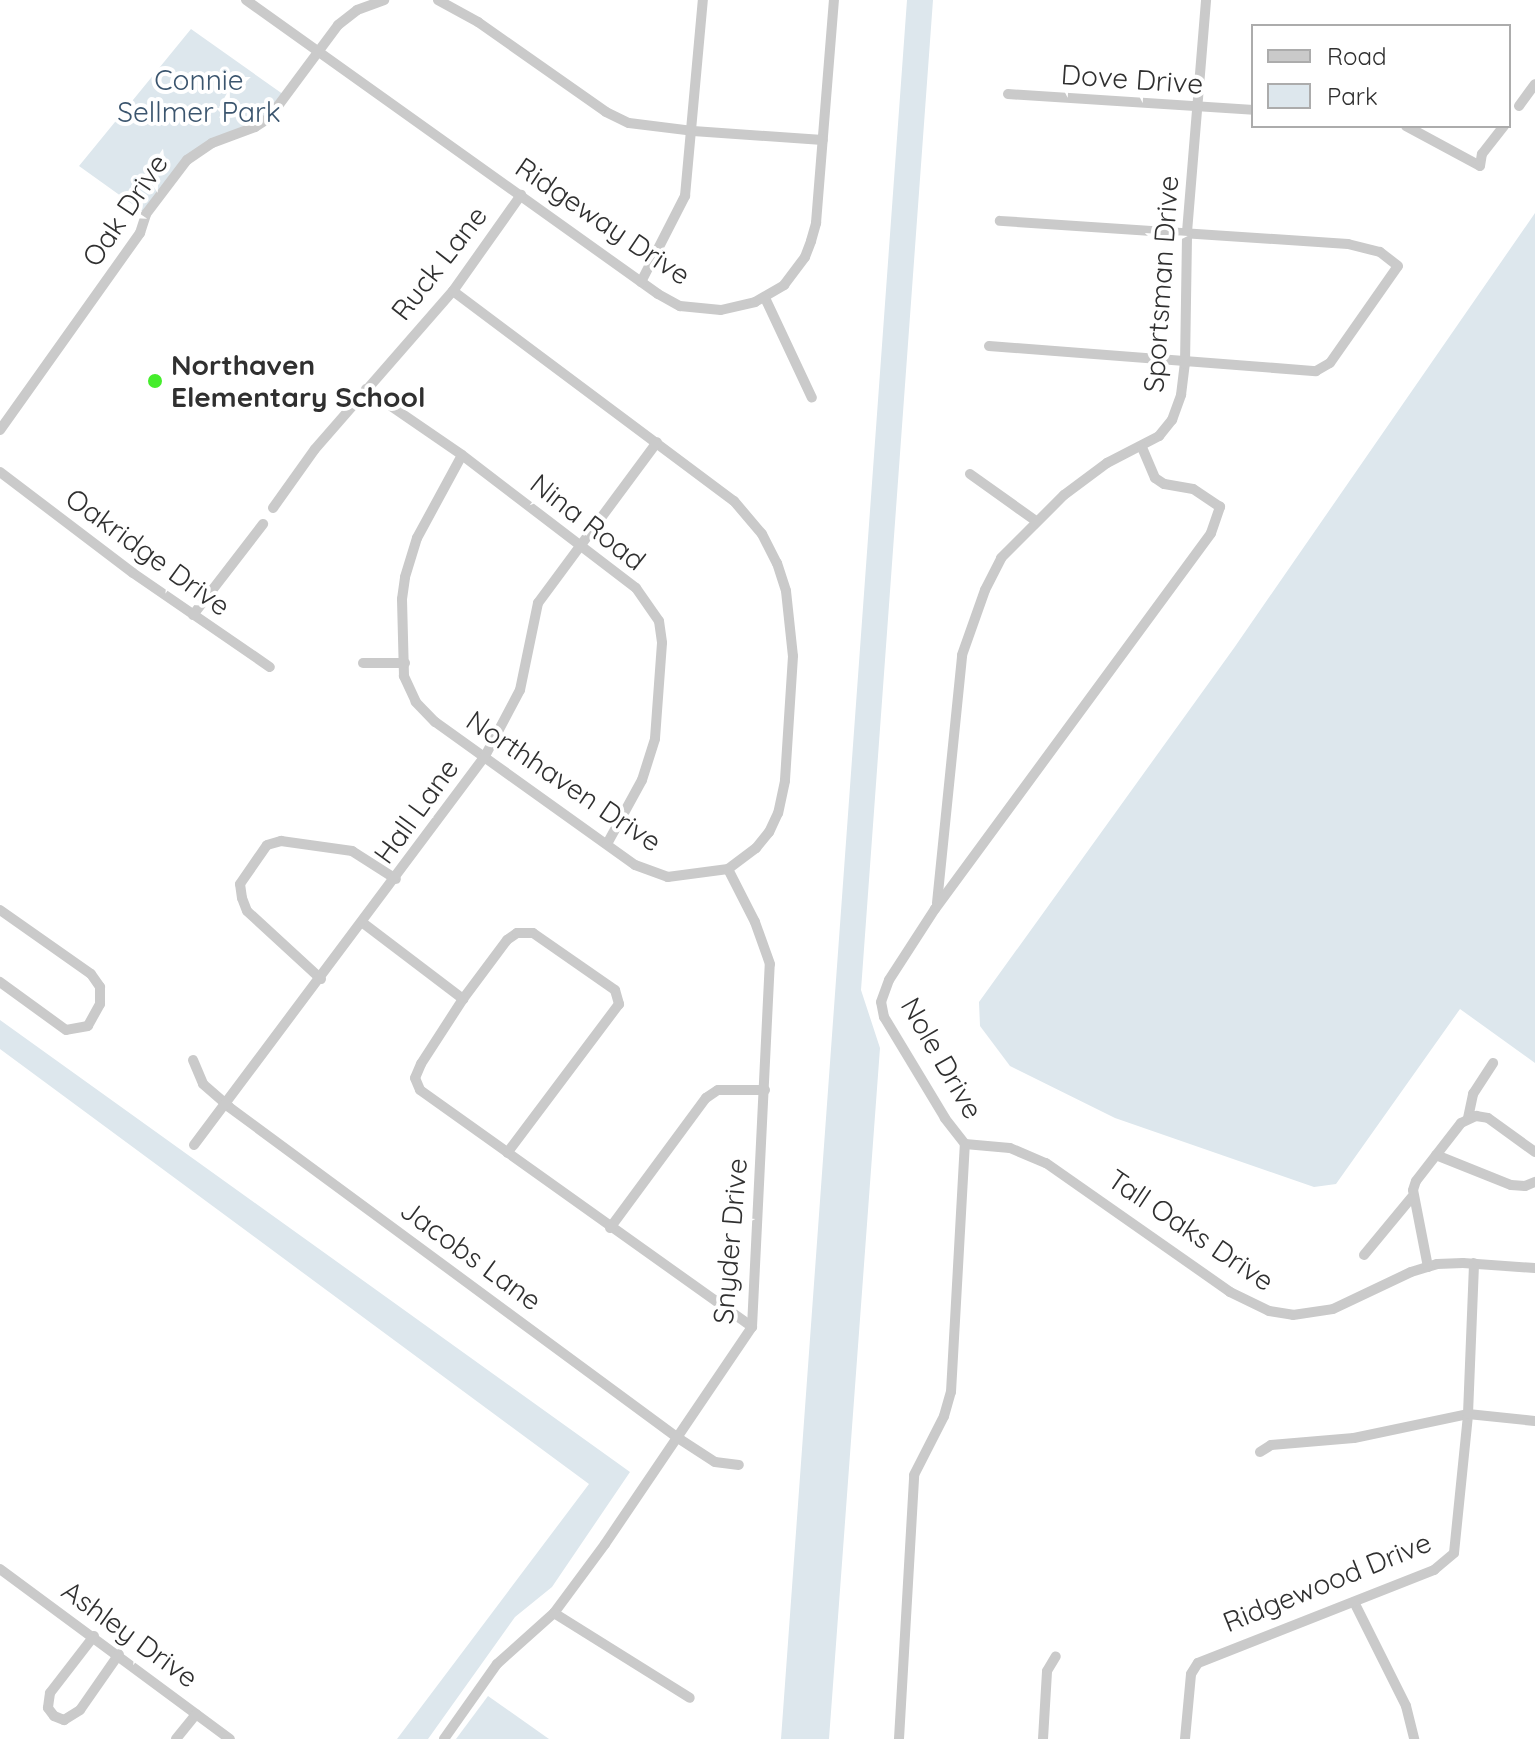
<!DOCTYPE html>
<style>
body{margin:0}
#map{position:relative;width:1535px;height:1739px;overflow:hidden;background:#fff;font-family:Quicksand,sans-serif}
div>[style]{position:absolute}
.green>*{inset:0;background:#dde7ed}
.street>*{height:10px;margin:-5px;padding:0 5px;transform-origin:5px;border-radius:5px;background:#cacaca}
.dots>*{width:22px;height:22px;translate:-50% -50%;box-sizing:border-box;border:4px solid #fff;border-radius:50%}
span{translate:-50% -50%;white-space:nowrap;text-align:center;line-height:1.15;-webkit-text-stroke:8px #fff;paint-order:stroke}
.street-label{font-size:28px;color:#303030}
.park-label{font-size:28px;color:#3b556e}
.poi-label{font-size:28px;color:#303030;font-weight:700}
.left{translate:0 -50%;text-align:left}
.legend{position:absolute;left:1251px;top:24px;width:260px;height:104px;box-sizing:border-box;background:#fff;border:2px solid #acacac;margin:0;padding:10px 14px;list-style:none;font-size:24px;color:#303030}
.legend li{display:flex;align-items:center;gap:16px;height:40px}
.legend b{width:40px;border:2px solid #acacac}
</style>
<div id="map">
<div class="green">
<i style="clip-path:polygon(907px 0,933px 0,861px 990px,880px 1048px,829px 1739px,781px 1739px)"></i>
<i style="clip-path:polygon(191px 29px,287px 97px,255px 127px,212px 143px,174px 176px,146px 214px,79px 166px)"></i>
<i style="clip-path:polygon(1535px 213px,1535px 1063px,1460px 1009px,1336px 1184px,1314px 1187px,1115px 1118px,1010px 1066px,980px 1026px,979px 1002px,1234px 648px)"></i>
<i style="clip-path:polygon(0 1020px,630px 1472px,552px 1587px,515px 1617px,428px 1739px,397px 1739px,589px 1484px,0 1049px)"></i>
<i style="clip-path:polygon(488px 1696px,549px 1739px,456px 1739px)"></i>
</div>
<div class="street">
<i style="left:246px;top:0;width:506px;rotate:35.51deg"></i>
<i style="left:658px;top:294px;width:25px;rotate:29deg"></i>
<i style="left:680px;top:306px;width:41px;rotate:5.6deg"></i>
<i style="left:721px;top:310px;width:35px;rotate:-13deg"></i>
<i style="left:755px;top:302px;width:34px;rotate:-30deg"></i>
<i style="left:784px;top:285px;width:35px;rotate:-53deg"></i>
<i style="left:805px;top:257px;width:17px;rotate:-69deg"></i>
<i style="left:811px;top:241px;width:19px;rotate:-74deg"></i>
<i style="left:816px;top:223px;width:224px;rotate:-85.4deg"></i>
<i style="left:438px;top:0;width:46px;rotate:28.8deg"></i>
<i style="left:478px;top:22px;width:156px;rotate:35.1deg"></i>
<i style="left:606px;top:112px;width:25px;rotate:26deg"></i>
<i style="left:629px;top:123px;width:64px;rotate:7.1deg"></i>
<i style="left:693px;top:131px;width:130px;rotate:4deg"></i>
<i style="left:1008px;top:94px;width:246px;rotate:3.7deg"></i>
<i style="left:1519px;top:106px;width:27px;rotate:-54deg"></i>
<i style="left:1406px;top:126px;width:84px;rotate:28.4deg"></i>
<i style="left:1480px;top:166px;width:12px;rotate:-81deg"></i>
<i style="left:1482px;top:154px;width:36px;rotate:-52deg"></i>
<i style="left:641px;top:282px;width:97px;rotate:-62.9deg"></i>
<i style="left:685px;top:196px;width:197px;rotate:-84.8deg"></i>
<i style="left:453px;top:291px;width:351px;rotate:36.8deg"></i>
<i style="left:734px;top:501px;width:43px;rotate:49.7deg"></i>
<i style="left:762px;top:534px;width:33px;rotate:63deg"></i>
<i style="left:777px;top:563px;width:29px;rotate:72deg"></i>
<i style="left:786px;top:591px;width:65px;rotate:83.9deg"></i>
<i style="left:793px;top:656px;width:125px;rotate:93.7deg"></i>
<i style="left:785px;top:781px;width:33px;rotate:102deg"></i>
<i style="left:778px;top:813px;width:21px;rotate:115deg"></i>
<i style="left:769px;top:832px;width:21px;rotate:129deg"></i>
<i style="left:756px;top:848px;width:35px;rotate:143deg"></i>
<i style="left:728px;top:869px;width:61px;rotate:172.4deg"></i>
<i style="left:668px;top:877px;width:35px;rotate:-160deg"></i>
<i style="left:635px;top:865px;width:246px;rotate:-144.4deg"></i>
<i style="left:435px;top:722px;width:28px;rotate:-134deg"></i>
<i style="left:416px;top:702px;width:29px;rotate:-115deg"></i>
<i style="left:404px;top:676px;width:77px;rotate:-91.5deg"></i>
<i style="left:402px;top:599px;width:22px;rotate:-82deg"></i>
<i style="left:405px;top:577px;width:41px;rotate:-72.9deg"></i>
<i style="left:417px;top:538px;width:94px;rotate:-61.5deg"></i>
<i style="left:765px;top:298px;width:110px;rotate:64.8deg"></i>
<i style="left:989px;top:346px;width:328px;rotate:4.4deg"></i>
<i style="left:1316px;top:371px;width:16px;rotate:-30deg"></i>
<i style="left:1330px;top:363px;width:118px;rotate:-55deg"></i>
<i style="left:1398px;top:266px;width:23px;rotate:-142deg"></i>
<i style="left:1380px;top:252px;width:33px;rotate:-166deg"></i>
<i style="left:1348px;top:244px;width:349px;rotate:-176.2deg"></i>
<i style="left:366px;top:389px;width:116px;rotate:34.5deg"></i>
<i style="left:462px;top:455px;width:219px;rotate:37.4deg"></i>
<i style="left:636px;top:588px;width:40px;rotate:55.1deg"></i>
<i style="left:659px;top:621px;width:22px;rotate:82deg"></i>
<i style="left:662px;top:643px;width:96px;rotate:94.2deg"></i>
<i style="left:655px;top:739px;width:43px;rotate:107.6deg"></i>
<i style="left:642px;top:780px;width:73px;rotate:118.7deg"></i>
<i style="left:0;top:430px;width:242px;rotate:-54.6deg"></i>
<i style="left:140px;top:233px;width:20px;rotate:-72deg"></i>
<i style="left:146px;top:214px;width:68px;rotate:-52.8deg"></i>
<i style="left:187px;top:160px;width:30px;rotate:-34deg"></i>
<i style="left:212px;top:143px;width:46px;rotate:-20.4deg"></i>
<i style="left:255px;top:127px;width:17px;rotate:-33deg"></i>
<i style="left:269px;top:118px;width:116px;rotate:-53.4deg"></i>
<i style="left:338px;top:25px;width:24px;rotate:-38deg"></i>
<i style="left:357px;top:10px;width:29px;rotate:-20deg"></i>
<i style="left:0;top:472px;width:167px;rotate:37.2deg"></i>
<i style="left:133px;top:573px;width:166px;rotate:34.5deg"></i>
<i style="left:970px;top:474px;width:81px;rotate:35.5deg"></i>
<i style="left:273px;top:508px;width:72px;rotate:-54.6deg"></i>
<i style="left:315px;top:449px;width:210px;rotate:-48.9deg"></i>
<i style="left:453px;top:291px;width:118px;rotate:-54.7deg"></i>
<i style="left:193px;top:615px;width:115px;rotate:-52.4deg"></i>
<i style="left:363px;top:663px;width:42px"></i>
<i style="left:937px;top:903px;width:249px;rotate:-84.2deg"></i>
<i style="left:962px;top:655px;width:69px;rotate:-70.5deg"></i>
<i style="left:985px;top:590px;width:36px;rotate:-63deg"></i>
<i style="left:1001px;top:558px;width:89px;rotate:-45deg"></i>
<i style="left:1064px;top:495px;width:54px;rotate:-36.7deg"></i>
<i style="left:1107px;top:463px;width:59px;rotate:-27.4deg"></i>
<i style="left:1159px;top:436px;width:21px;rotate:-51deg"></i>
<i style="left:1172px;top:420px;width:27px;rotate:-70deg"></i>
<i style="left:1181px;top:395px;width:31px;rotate:-83deg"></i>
<i style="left:1185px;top:364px;width:132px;rotate:-89.1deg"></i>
<i style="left:1187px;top:232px;width:233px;rotate:-85.3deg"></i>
<i style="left:0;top:910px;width:111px;rotate:35.1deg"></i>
<i style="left:91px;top:974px;width:16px;rotate:55deg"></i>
<i style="left:100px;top:987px;width:17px;rotate:90deg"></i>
<i style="left:100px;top:1004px;width:25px;rotate:119deg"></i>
<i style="left:88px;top:1026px;width:22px;rotate:170deg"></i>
<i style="left:66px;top:1030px;width:82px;rotate:-144deg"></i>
<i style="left:363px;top:923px;width:126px;rotate:37.2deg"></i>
<i style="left:463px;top:999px;width:77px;rotate:122.9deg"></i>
<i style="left:421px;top:1064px;width:15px;rotate:113deg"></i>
<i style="left:415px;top:1078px;width:13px;rotate:67deg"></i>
<i style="left:420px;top:1090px;width:408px;rotate:35.5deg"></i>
<i style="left:321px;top:979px;width:100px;rotate:-137.4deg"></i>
<i style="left:247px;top:911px;width:14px;rotate:-111deg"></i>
<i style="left:242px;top:898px;width:14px;rotate:-98deg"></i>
<i style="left:240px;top:884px;width:47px;rotate:-55.3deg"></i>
<i style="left:267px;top:845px;width:15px;rotate:-16deg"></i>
<i style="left:281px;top:841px;width:72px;rotate:8deg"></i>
<i style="left:352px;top:851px;width:52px;rotate:32.5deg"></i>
<i style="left:463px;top:999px;width:74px;rotate:-53.3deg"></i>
<i style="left:507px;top:940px;width:12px;rotate:-35deg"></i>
<i style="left:517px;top:933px;width:16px"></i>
<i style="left:533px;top:933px;width:100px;rotate:34.8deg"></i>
<i style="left:615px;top:990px;width:15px;rotate:74deg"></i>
<i style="left:619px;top:1004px;width:186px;rotate:126.9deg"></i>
<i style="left:193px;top:1060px;width:26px;rotate:67deg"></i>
<i style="left:203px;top:1084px;width:35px;rotate:41deg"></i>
<i style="left:229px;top:1107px;width:558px;rotate:36.4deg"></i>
<i style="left:678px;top:1438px;width:44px;rotate:33deg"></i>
<i style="left:715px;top:1462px;width:24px;rotate:7deg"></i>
<i style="left:1468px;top:1118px;width:25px;rotate:-78deg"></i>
<i style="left:1473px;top:1094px;width:37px;rotate:-57deg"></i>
<i style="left:965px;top:1144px;width:45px;rotate:5.1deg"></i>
<i style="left:1010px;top:1148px;width:39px;rotate:23deg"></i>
<i style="left:1046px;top:1163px;width:225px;rotate:35deg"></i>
<i style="left:1230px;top:1292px;width:43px;rotate:26deg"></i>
<i style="left:1269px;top:1311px;width:24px;rotate:9deg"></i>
<i style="left:1293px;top:1315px;width:40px;rotate:-8.5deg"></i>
<i style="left:1333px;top:1309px;width:86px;rotate:-25.4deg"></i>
<i style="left:1411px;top:1272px;width:27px;rotate:-17deg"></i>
<i style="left:1437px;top:1264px;width:26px;rotate:-2deg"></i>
<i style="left:1463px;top:1263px;width:72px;rotate:4deg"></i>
<i style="left:194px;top:1145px;width:484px;rotate:-53.2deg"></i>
<i style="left:484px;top:758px;width:77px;rotate:-62.1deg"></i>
<i style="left:520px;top:690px;width:89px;rotate:-78.3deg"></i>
<i style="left:538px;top:603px;width:200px;rotate:-53.5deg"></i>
<i style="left:1436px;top:1155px;width:81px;rotate:21.8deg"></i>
<i style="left:1511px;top:1185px;width:14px;rotate:4deg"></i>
<i style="left:1525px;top:1186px;width:11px;rotate:-22deg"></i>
<i style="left:610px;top:1228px;width:162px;rotate:-53.6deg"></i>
<i style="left:706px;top:1098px;width:14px;rotate:-34deg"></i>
<i style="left:718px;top:1090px;width:47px"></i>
<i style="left:1364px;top:1255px;width:75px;rotate:-50.4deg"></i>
<i style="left:1428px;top:1267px;width:78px;rotate:-101deg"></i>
<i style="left:1413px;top:1190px;width:9px;rotate:-72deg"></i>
<i style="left:1416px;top:1181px;width:73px;rotate:-52.2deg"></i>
<i style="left:1461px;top:1123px;width:17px;rotate:-25deg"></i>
<i style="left:1476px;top:1116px;width:12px;rotate:9deg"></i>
<i style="left:1488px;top:1118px;width:58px;rotate:35.9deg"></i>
<i style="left:1260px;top:1452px;width:13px;rotate:-32deg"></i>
<i style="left:1271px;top:1445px;width:83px;rotate:-4.8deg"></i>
<i style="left:1354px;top:1438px;width:116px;rotate:-11.9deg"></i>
<i style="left:1468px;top:1414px;width:67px;rotate:6deg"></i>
<i style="left:0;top:1569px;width:286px;rotate:36.5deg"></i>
<i style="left:1354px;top:1602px;width:116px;rotate:63.4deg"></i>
<i style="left:1406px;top:1706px;width:34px;rotate:76deg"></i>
<i style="left:554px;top:1613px;width:86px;rotate:-53.5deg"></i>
<i style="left:605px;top:1544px;width:262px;rotate:-55.9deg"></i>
<i style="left:752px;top:1327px;width:363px;rotate:-87.2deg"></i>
<i style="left:770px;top:964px;width:45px;rotate:-109.7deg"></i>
<i style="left:755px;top:922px;width:59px;rotate:-117deg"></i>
<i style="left:94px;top:1636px;width:72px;rotate:127.7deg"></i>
<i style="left:50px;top:1693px;width:15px;rotate:98deg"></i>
<i style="left:48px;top:1708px;width:10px;rotate:53deg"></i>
<i style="left:54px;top:1716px;width:11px;rotate:22deg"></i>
<i style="left:64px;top:1720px;width:19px;rotate:-32deg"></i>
<i style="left:80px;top:1710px;width:68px;rotate:-55.1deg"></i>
<i style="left:176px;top:1739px;width:32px;rotate:-51deg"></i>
<i style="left:444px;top:1739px;width:92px;rotate:-54.8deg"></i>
<i style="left:497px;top:1664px;width:76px;rotate:-41.8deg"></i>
<i style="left:554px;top:1613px;width:160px;rotate:32deg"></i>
<i style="left:899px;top:1739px;width:264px;rotate:-86.7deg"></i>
<i style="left:914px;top:1475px;width:66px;rotate:-63deg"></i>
<i style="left:944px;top:1416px;width:25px;rotate:-74deg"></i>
<i style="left:951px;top:1392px;width:248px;rotate:-86.8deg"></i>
<i style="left:965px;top:1144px;width:33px;rotate:-128deg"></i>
<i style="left:945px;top:1118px;width:118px;rotate:-121.1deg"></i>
<i style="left:884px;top:1017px;width:15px;rotate:-101deg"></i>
<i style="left:881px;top:1002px;width:23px;rotate:-70deg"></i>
<i style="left:889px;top:980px;width:85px;rotate:-57.1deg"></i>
<i style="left:935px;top:909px;width:466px;rotate:-53.7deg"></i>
<i style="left:1211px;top:533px;width:28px;rotate:-71deg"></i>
<i style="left:1220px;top:507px;width:32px;rotate:-146deg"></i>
<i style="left:1193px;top:489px;width:29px;rotate:-170deg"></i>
<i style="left:1164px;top:484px;width:11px;rotate:-146deg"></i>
<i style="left:1155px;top:478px;width:34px;rotate:-113deg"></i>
<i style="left:1043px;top:1739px;width:68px;rotate:-86.6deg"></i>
<i style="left:1047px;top:1671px;width:17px;rotate:-59deg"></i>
<i style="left:1185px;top:1739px;width:65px;rotate:-84.7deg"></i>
<i style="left:1191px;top:1674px;width:13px;rotate:-58deg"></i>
<i style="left:1198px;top:1663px;width:254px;rotate:-21.5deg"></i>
<i style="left:1434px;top:1570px;width:26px;rotate:-40deg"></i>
<i style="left:1454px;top:1553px;width:140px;rotate:-84.2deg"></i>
<i style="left:1468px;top:1414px;width:151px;rotate:-87.7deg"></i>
</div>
<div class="dots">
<i style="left:155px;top:381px;background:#45ed2c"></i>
</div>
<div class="street-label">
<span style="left:1132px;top:79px;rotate:4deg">Dove Drive</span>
<span style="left:125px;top:210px;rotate:-56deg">Oak Drive</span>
<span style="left:603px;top:221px;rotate:34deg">Ridgeway Drive</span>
<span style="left:439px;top:263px;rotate:-52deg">Ruck Lane</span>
<span style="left:1161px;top:284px;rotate:-86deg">Sportsman Drive</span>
<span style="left:588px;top:522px;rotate:38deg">Nina Road</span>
<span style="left:148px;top:552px;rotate:36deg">Oakridge Drive</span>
<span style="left:564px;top:781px;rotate:34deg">Northhaven Drive</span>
<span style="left:416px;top:811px;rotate:-54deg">Hall Lane</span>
<span style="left:942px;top:1058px;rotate:60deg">Nole Drive</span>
<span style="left:1191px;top:1230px;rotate:34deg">Tall Oaks Drive</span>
<span style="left:730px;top:1241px;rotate:-85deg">Snyder Drive</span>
<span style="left:471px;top:1255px;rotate:36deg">Jacobs Lane</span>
<span style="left:1327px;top:1582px;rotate:-22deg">Ridgewood Drive</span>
<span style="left:130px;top:1634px;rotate:36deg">Ashley Drive</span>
</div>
<div class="park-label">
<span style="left:199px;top:96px">Connie<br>Sellmer Park</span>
</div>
<div class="poi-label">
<span class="left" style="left:171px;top:381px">Northaven<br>Elementary School</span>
</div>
<ul class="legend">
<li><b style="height:10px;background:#cacaca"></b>Road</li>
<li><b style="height:22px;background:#dde7ed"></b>Park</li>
</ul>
</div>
